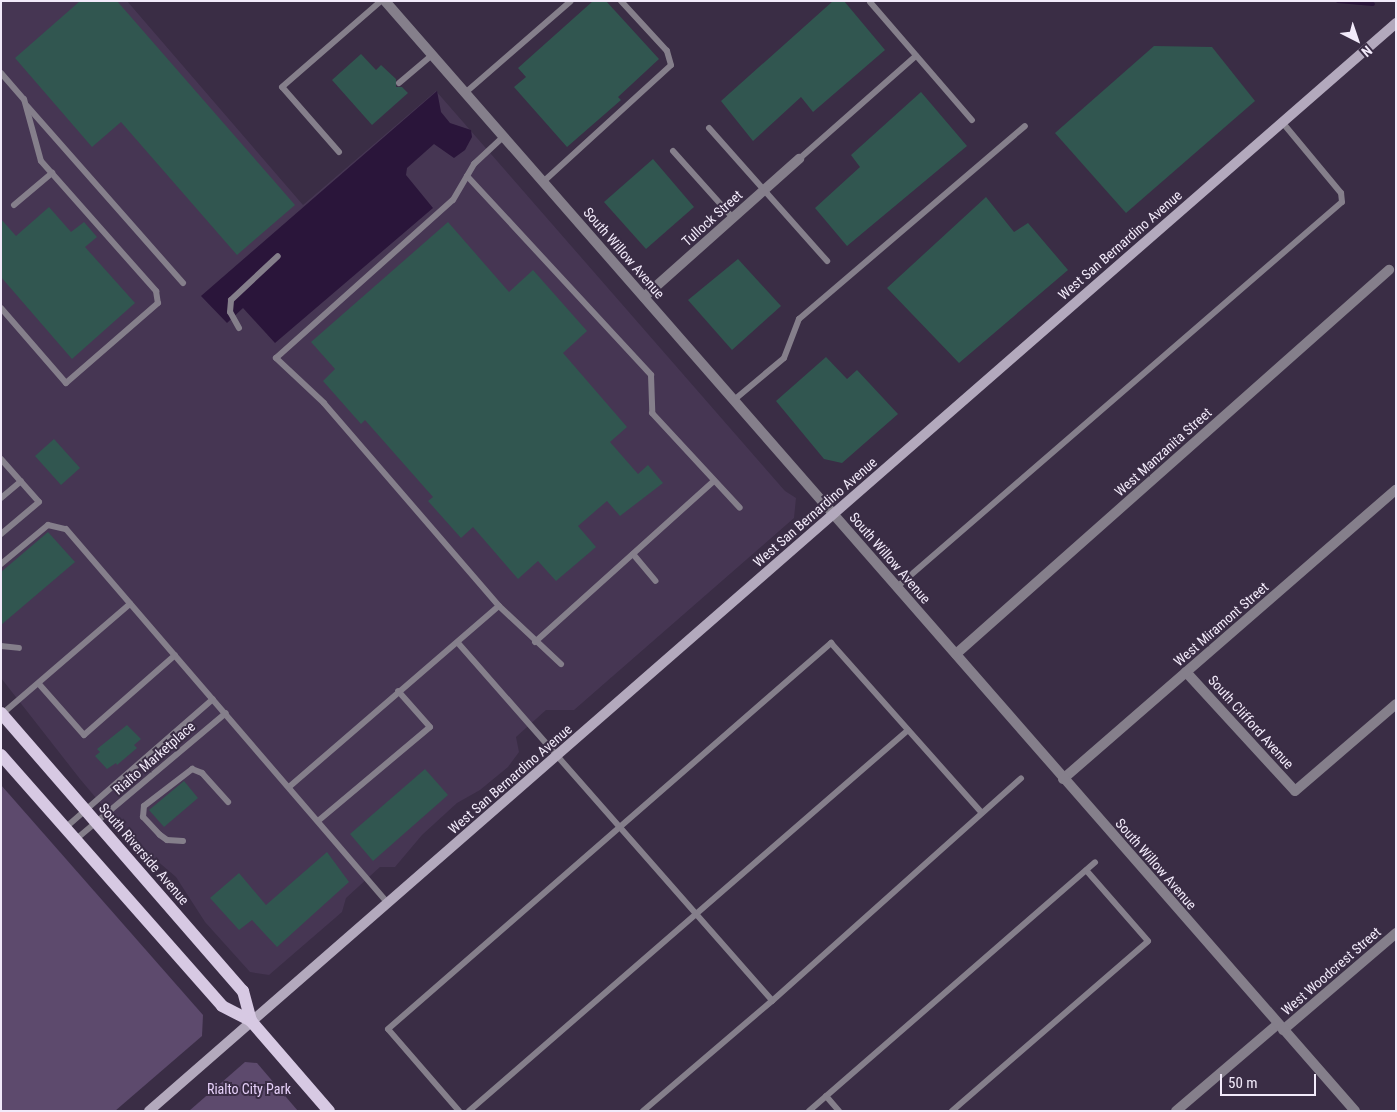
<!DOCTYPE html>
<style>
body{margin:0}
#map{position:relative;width:1397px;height:1112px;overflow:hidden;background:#3a2d45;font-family:"Roboto Condensed",sans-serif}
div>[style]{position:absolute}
.built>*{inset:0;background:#463653}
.green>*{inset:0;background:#5d4a6d}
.water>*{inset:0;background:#2a153a}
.stream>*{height:4px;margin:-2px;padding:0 2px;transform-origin:2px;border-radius:2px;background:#2a153a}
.building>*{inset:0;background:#315650}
.service>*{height:6px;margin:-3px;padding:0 3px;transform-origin:3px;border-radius:3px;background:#857f8b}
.minor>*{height:10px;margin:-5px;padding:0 5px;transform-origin:5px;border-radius:5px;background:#857f8b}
.tertiary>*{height:10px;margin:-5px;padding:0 5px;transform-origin:5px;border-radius:5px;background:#857f8b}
.secondary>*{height:10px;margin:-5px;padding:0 5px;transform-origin:5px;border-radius:5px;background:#b3a9bd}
.primary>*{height:12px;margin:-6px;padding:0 6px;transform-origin:6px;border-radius:6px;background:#d7c9e3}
span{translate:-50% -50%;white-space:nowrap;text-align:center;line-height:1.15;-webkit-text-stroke:4px #3a2d45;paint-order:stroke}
.street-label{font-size:14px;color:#f2eafa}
.park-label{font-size:14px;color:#e7d1fa}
.frame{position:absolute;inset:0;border:2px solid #f2eafa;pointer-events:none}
.north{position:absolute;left:1332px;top:15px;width:50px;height:50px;-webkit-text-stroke:4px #3a2d45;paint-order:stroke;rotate:139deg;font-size:14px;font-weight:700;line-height:20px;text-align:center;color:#f2eafa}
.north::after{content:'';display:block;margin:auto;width:18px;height:22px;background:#f2eafa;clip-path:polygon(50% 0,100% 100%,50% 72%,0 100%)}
.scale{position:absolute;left:1220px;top:1074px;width:96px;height:22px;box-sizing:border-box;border:2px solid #f2eafa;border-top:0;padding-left:6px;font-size:15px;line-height:18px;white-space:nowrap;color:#f2eafa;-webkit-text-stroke:4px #3a2d45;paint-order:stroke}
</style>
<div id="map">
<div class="built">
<i style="clip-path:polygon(1px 1px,127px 1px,303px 205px,436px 91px,785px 491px,796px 498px,794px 518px,574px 710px,546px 710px,516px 737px,519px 752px,508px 767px,480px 790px,457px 803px,422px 835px,395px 867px,380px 867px,346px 898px,342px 912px,269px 975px,250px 972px,205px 922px,176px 877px,128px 836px,80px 779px,1px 678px)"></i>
</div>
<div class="green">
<i style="clip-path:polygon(1px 785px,203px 1015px,202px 1036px,115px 1111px,1px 1111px)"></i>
<i style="clip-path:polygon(245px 1062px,257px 1063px,298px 1111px,189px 1111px)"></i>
</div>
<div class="water">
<i style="clip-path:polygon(437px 91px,441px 112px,450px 123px,471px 130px,472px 137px,465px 150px,454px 158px,434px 144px,407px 168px,406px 175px,433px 208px,275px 343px,243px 308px,227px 323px,201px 296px)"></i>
</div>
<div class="stream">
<i style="left:1338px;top:1px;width:35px;rotate:5deg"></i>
</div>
<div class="building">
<i style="clip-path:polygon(80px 1px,117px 1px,295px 205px,237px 255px,121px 122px,92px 147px,15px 58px)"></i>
<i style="clip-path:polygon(593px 1px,606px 1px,659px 59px,618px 97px,621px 100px,567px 147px,514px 87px,526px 77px,518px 68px)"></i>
<i style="clip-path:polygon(833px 1px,844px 1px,885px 50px,813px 112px,801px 97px,753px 141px,721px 101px)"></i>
<i style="clip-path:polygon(1154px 46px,1212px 47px,1255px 101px,1126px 213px,1055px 133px)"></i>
<i style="clip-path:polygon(361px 54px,376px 70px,381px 65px,396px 79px,396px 87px,402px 87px,408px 93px,372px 125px,332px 80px)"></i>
<i style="clip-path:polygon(921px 92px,967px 146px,847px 246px,815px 208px,860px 167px,851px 155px)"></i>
<i style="clip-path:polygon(653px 159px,694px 207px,646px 249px,604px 202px)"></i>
<i style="clip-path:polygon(986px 197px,1014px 232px,1028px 223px,1068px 270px,959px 363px,887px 288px)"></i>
<i style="clip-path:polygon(49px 207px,71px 232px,84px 222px,97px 237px,85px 247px,135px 303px,72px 359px,1px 277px,1px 219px,16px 236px)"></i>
<i style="clip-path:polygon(448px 222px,509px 292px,533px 270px,587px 331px,563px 353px,627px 427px,610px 442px,638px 474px,648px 465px,663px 483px,620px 516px,607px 501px,578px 526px,596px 547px,556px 581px,538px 561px,518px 579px,473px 527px,461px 538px,428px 501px,433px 497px,365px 420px,361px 424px,323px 381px,335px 369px,311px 342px)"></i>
<i style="clip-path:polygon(738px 259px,781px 306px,732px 350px,688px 300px)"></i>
<i style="clip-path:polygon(826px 357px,847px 379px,857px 370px,898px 414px,842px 463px,824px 459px,776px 401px)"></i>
<i style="clip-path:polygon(54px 439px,80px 468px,61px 485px,35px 456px)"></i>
<i style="clip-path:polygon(48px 532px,75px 562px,1px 625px,1px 572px)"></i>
<i style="clip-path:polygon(127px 725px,141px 739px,134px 745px,137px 748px,117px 765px,116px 763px,107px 769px,95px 756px,100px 752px,97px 749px)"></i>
<i style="clip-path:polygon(425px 769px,448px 795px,373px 861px,350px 834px)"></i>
<i style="clip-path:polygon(184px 781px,198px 798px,164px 827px,149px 810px)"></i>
<i style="clip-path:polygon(327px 852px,349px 882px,277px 947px,252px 920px,239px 930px,210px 898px,239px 873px,266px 905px)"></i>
</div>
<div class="service">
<i style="left:870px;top:2px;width:156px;rotate:49.2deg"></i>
<i style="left:1px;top:73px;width:35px;rotate:49deg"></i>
<i style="left:24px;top:99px;width:64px;rotate:74.7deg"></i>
<i style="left:41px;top:161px;width:174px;rotate:48.5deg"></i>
<i style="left:156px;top:291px;width:12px;rotate:81deg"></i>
<i style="left:158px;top:303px;width:122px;rotate:139deg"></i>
<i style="left:66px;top:383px;width:99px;rotate:-130.9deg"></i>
<i style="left:399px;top:83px;width:43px;rotate:-40.3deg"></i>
<i style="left:465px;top:93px;width:140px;rotate:-41deg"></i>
<i style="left:27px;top:106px;width:236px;rotate:48.6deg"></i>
<i style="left:709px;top:128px;width:178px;rotate:48.4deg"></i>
<i style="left:673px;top:151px;width:90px;rotate:48.2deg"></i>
<i style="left:339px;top:152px;width:86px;rotate:-131.2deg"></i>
<i style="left:282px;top:87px;width:131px;rotate:-41deg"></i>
<i style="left:799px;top:159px;width:156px;rotate:-41.4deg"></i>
<i style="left:467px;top:176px;width:271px;rotate:47.2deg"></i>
<i style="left:651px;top:375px;width:38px;rotate:88deg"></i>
<i style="left:652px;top:413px;width:129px;rotate:47.2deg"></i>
<i style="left:543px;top:182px;width:173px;rotate:-42.4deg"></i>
<i style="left:671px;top:65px;width:15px;rotate:-106deg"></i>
<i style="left:667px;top:51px;width:68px;rotate:-132.6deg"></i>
<i style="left:14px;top:205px;width:50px;rotate:-40.1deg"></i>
<i style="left:239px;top:328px;width:18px;rotate:-119deg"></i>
<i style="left:230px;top:312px;width:12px;rotate:-85deg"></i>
<i style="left:231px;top:300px;width:64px;rotate:-43.1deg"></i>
<i style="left:734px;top:400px;width:65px;rotate:-40deg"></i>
<i style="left:784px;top:358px;width:42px;rotate:-69deg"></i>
<i style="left:799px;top:319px;width:297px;rotate:-40.5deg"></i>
<i style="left:1px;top:459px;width:57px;rotate:48.5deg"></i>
<i style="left:39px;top:502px;width:50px;rotate:139.9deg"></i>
<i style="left:1px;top:498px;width:26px;rotate:-40deg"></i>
<i style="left:633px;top:554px;width:35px;rotate:50deg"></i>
<i style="left:1px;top:564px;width:61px;rotate:-39.7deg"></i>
<i style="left:48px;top:525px;width:18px;rotate:13deg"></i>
<i style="left:66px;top:529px;width:494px;rotate:49.3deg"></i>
<i style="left:897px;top:587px;width:588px;rotate:-40.87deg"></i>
<i style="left:1342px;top:202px;width:9px;rotate:-96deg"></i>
<i style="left:1341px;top:193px;width:92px;rotate:-129.7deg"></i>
<i style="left:499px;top:606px;width:85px;rotate:43.1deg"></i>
<i style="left:535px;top:642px;width:241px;rotate:-42deg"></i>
<i style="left:458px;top:643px;width:476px;rotate:48.7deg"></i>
<i style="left:772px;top:1001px;width:334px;rotate:-41.8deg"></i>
<i style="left:1px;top:646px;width:18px;rotate:6deg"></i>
<i style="left:39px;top:684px;width:68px;rotate:48.6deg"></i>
<i style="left:84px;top:735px;width:121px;rotate:-41.3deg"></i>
<i style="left:2px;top:714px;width:169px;rotate:-40.7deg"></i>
<i style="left:289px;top:787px;width:277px;rotate:-40.8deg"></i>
<i style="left:499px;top:606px;width:268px;rotate:-130.8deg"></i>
<i style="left:324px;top:403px;width:66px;rotate:-136.8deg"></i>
<i style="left:276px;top:358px;width:237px;rotate:-41.8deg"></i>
<i style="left:453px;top:200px;width:42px;rotate:-59.7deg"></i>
<i style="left:474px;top:164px;width:40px;rotate:-43deg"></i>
<i style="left:318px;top:821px;width:146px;rotate:-40deg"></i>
<i style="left:430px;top:727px;width:48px;rotate:-131.6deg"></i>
<i style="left:65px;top:828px;width:196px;rotate:-41.1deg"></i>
<i style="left:75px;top:840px;width:197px;rotate:-40.1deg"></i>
<i style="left:183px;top:841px;width:16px;rotate:-176deg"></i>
<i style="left:167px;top:840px;width:9px;rotate:-144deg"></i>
<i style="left:160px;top:835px;width:25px;rotate:-133deg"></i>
<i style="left:143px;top:817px;width:11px;rotate:-85deg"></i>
<i style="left:144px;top:806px;width:61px;rotate:-37.6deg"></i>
<i style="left:192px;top:769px;width:11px;rotate:22deg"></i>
<i style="left:202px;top:773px;width:39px;rotate:48deg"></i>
<i style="left:826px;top:1096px;width:20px;rotate:49deg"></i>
<i style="left:459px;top:1111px;width:108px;rotate:-130.9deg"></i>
<i style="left:388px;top:1029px;width:588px;rotate:-41.07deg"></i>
<i style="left:831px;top:643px;width:227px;rotate:48.4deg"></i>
<i style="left:469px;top:1111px;width:581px;rotate:-40.95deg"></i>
<i style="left:643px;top:1111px;width:170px;rotate:-40.5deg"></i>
<i style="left:809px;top:1111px;width:379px;rotate:-41deg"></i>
<i style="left:952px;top:1111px;width:259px;rotate:-40.9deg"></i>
<i style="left:1148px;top:941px;width:94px;rotate:-131.1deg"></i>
</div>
<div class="minor">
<i style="left:644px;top:297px;width:208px;rotate:-41.7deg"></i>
<i style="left:956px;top:654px;width:579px;rotate:-41.57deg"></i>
<i style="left:1186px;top:672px;width:161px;rotate:47.5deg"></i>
<i style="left:1295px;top:791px;width:133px;rotate:-40.7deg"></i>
<i style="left:1063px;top:779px;width:441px;rotate:-41deg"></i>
<i style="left:1283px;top:1030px;width:149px;rotate:-40.6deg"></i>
<i style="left:1176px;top:1111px;width:134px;rotate:-40.5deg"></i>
</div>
<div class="tertiary">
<i style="left:385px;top:1px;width:1474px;rotate:48.85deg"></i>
</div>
<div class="secondary">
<i style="left:149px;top:1111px;width:1655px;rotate:-41.1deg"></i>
</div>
<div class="primary">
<i style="left:1px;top:713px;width:369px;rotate:49deg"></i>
<i style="left:243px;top:991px;width:31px;rotate:75deg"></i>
<i style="left:1px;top:755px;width:334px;rotate:48.6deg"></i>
<i style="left:222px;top:1006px;width:33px;rotate:27deg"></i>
<i style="left:251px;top:1021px;width:119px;rotate:49.1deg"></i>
</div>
<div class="street-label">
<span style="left:712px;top:218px;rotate:-42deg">Tullock Street</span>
<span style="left:1120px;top:245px;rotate:-41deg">West San Bernardino Avenue</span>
<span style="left:624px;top:253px;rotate:49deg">South Willow Avenue</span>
<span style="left:1163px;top:452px;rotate:-42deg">West Manzanita Street</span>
<span style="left:815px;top:512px;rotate:-41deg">West San Bernardino Avenue</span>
<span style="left:890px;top:558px;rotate:49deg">South Willow Avenue</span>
<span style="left:1221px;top:624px;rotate:-41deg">West Miramont Street</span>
<span style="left:1251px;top:722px;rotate:48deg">South Clifford Avenue</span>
<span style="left:154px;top:758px;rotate:-41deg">Rialto Marketplace</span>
<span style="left:510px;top:779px;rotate:-41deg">West San Bernardino Avenue</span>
<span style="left:144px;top:854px;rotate:49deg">South Riverside Avenue</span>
<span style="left:1156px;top:864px;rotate:49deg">South Willow Avenue</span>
<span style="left:1331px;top:971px;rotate:-41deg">West Woodcrest Street</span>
</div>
<div class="park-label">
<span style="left:249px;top:1089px">Rialto City Park</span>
</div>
<div class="frame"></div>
<div class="north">N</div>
<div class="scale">50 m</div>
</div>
